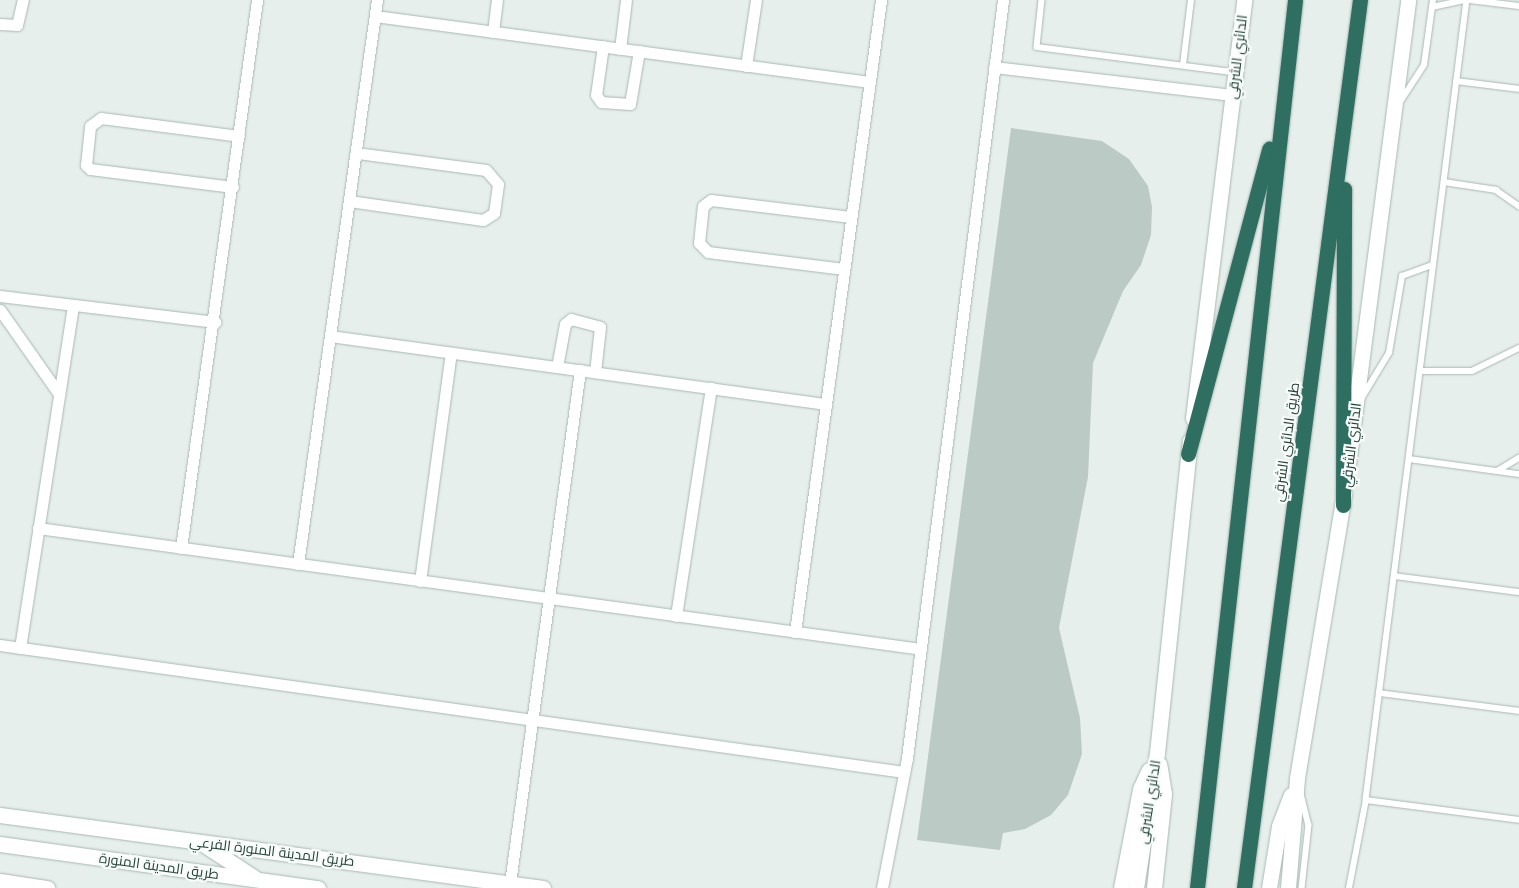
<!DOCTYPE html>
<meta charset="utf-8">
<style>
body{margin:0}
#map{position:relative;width:1519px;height:888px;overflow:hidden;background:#e6efeb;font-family:Mulish,Cairo,sans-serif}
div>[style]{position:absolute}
.building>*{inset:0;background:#bbcac4}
.roads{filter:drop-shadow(0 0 1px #a8b8b2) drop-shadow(0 0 1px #a8b8b2)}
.lane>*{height:5.5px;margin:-2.75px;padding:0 2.75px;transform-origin:2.75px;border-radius:2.75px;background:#fff}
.street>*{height:11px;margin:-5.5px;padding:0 5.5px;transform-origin:5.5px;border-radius:5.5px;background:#fff}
.secondary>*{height:15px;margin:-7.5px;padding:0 7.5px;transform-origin:7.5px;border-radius:7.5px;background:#fff}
.highway>*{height:15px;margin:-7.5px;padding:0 7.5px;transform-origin:7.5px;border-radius:7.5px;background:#2f6f62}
span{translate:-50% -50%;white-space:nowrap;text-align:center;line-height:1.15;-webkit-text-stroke:4.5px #f7fbf9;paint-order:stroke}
.street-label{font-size:14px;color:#24423a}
</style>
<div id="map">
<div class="building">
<i style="clip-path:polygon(1011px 128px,1102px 141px,1129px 159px,1148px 186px,1152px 207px,1151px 235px,1141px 265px,1123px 291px,1093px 363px,1088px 477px,1059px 628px,1080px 718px,1082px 754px,1068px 795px,1051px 815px,1025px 829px,1003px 833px,1000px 850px,917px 840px)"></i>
</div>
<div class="roads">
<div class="lane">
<i style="left:1042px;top:0;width:47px;rotate:96.1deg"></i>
<i style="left:1037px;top:47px;width:198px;rotate:7.3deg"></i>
<i style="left:1467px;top:0;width:806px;rotate:97.2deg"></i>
<i style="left:1366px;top:800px;width:154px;rotate:7.4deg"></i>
<i style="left:1470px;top:0;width:49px;rotate:7deg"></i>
<i style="left:1432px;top:7px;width:34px;rotate:-12deg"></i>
<i style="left:1183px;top:65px;width:65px;rotate:-83deg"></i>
<i style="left:1456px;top:81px;width:64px;rotate:7.2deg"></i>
<i style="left:1400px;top:102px;width:44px;rotate:-57deg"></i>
<i style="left:1424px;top:65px;width:66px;rotate:-82.1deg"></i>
<i style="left:1444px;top:182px;width:53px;rotate:8.7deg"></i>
<i style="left:1496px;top:190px;width:28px;rotate:35deg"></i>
<i style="left:1420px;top:371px;width:52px"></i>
<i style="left:1472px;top:371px;width:52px;rotate:-26.1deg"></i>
<i style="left:1361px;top:399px;width:54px;rotate:-58.7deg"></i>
<i style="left:1389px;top:353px;width:78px;rotate:-80.4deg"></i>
<i style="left:1402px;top:276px;width:33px;rotate:-20deg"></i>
<i style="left:1409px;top:459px;width:111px;rotate:7.8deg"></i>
<i style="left:1497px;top:471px;width:26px;rotate:-31deg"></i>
<i style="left:1394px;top:576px;width:126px;rotate:7.3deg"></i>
<i style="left:1379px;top:693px;width:141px;rotate:7.3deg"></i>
<i style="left:1301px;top:794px;width:32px;rotate:76deg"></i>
<i style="left:1309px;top:825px;width:63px;rotate:96.3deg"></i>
<i style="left:1349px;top:888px;width:90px;rotate:-79.1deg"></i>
</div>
<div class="street">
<i style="left:375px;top:16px;width:499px;rotate:7.6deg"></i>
<i style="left:0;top:24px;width:17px;rotate:3deg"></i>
<i style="left:17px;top:25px;width:26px;rotate:-77deg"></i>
<i style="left:493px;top:32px;width:32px;rotate:-83deg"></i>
<i style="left:603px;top:46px;width:49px;rotate:98.1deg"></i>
<i style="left:596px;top:95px;width:9px;rotate:54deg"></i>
<i style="left:601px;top:102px;width:29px;rotate:4deg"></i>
<i style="left:630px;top:104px;width:54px;rotate:-80.4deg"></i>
<i style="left:620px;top:49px;width:49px;rotate:-83deg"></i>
<i style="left:746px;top:66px;width:67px;rotate:-81.4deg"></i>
<i style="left:994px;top:67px;width:240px;rotate:6.7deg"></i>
<i style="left:233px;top:187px;width:144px;rotate:-172.8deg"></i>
<i style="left:90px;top:169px;width:6px;rotate:-135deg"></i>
<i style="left:86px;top:165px;width:39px;rotate:-84deg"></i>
<i style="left:90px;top:126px;width:14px;rotate:-36deg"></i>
<i style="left:101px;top:118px;width:139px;rotate:7.4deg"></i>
<i style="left:349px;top:201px;width:135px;rotate:8.1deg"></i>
<i style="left:483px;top:220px;width:13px;rotate:-32deg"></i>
<i style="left:494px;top:213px;width:29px;rotate:-82deg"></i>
<i style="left:498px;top:184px;width:18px;rotate:-131deg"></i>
<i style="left:486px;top:170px;width:131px;rotate:-172.5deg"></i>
<i style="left:844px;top:269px;width:137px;rotate:-172.9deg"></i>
<i style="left:708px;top:252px;width:13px;rotate:-135deg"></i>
<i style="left:699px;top:243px;width:37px;rotate:-84deg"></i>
<i style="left:703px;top:206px;width:10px;rotate:-37deg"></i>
<i style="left:711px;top:200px;width:141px;rotate:6.9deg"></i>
<i style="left:0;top:296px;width:217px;rotate:6.9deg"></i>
<i style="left:0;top:310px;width:103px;rotate:54.9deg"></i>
<i style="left:330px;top:336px;width:501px;rotate:7.81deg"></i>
<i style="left:557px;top:367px;width:44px;rotate:-79.5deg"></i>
<i style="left:565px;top:324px;width:8px;rotate:-40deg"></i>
<i style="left:571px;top:319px;width:30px;rotate:15deg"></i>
<i style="left:600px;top:327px;width:45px;rotate:96.3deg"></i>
<i style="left:38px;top:528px;width:891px;rotate:7.8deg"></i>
<i style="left:181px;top:548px;width:553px;rotate:-82.1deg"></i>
<i style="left:298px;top:564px;width:570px;rotate:-82.03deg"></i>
<i style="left:420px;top:581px;width:230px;rotate:-82.3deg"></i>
<i style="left:676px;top:616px;width:231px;rotate:-81.3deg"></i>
<i style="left:795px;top:632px;width:638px;rotate:-82.25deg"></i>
<i style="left:0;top:645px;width:913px;rotate:8deg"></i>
<i style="left:20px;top:648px;width:347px;rotate:-81.2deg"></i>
<i style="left:510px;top:883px;width:518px;rotate:-82.23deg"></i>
<i style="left:882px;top:888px;width:132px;rotate:-79.1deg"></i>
<i style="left:907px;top:758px;width:764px;rotate:-82.78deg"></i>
</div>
<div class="secondary">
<i style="left:1193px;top:418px;width:421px;rotate:-83deg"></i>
<i style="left:1348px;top:464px;width:468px;rotate:-82.6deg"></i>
<i style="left:0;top:815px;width:548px;rotate:7.66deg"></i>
<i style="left:0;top:844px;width:321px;rotate:7.9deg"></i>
<i style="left:203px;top:844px;width:62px;rotate:33.2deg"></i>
<i style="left:0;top:881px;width:48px;rotate:8.5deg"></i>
<i style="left:1121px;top:888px;width:101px;rotate:-79.1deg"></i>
<i style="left:1140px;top:789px;width:21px;rotate:-65deg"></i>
<i style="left:1136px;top:888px;width:137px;rotate:-81.2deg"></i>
<i style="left:1157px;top:753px;width:314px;rotate:-84deg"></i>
<i style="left:1154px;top:888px;width:95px;rotate:-83.9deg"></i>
<i style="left:1164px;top:794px;width:30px;rotate:-99deg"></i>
<i style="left:1269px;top:888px;width:63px;rotate:-80.8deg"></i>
<i style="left:1279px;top:826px;width:33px;rotate:-69deg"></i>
<i style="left:1288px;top:888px;width:110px;rotate:-85.3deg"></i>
<i style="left:1297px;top:778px;width:288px;rotate:-80.6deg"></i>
</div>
<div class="highway">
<i style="left:1188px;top:454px;width:316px;rotate:-75.1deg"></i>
<i style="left:1343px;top:505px;width:316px;rotate:-89.8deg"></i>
<i style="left:1197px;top:888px;width:893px;rotate:-83.7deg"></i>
<i style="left:1244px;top:888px;width:896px;rotate:-82.56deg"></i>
</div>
</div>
<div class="street-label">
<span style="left:1237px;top:57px;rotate:-83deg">الدائري الشرقي</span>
<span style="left:1286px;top:442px;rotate:-82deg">طريق الدائري الشرقي</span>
<span style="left:1351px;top:445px;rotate:-83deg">الدائري الشرقي</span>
<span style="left:1149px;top:802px;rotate:-81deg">الدائري الشرقي</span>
<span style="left:272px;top:851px;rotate:7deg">طريق المدينة المنورة الفرعي</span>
<span style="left:159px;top:866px;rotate:8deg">طريق المدينة المنورة</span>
</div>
</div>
